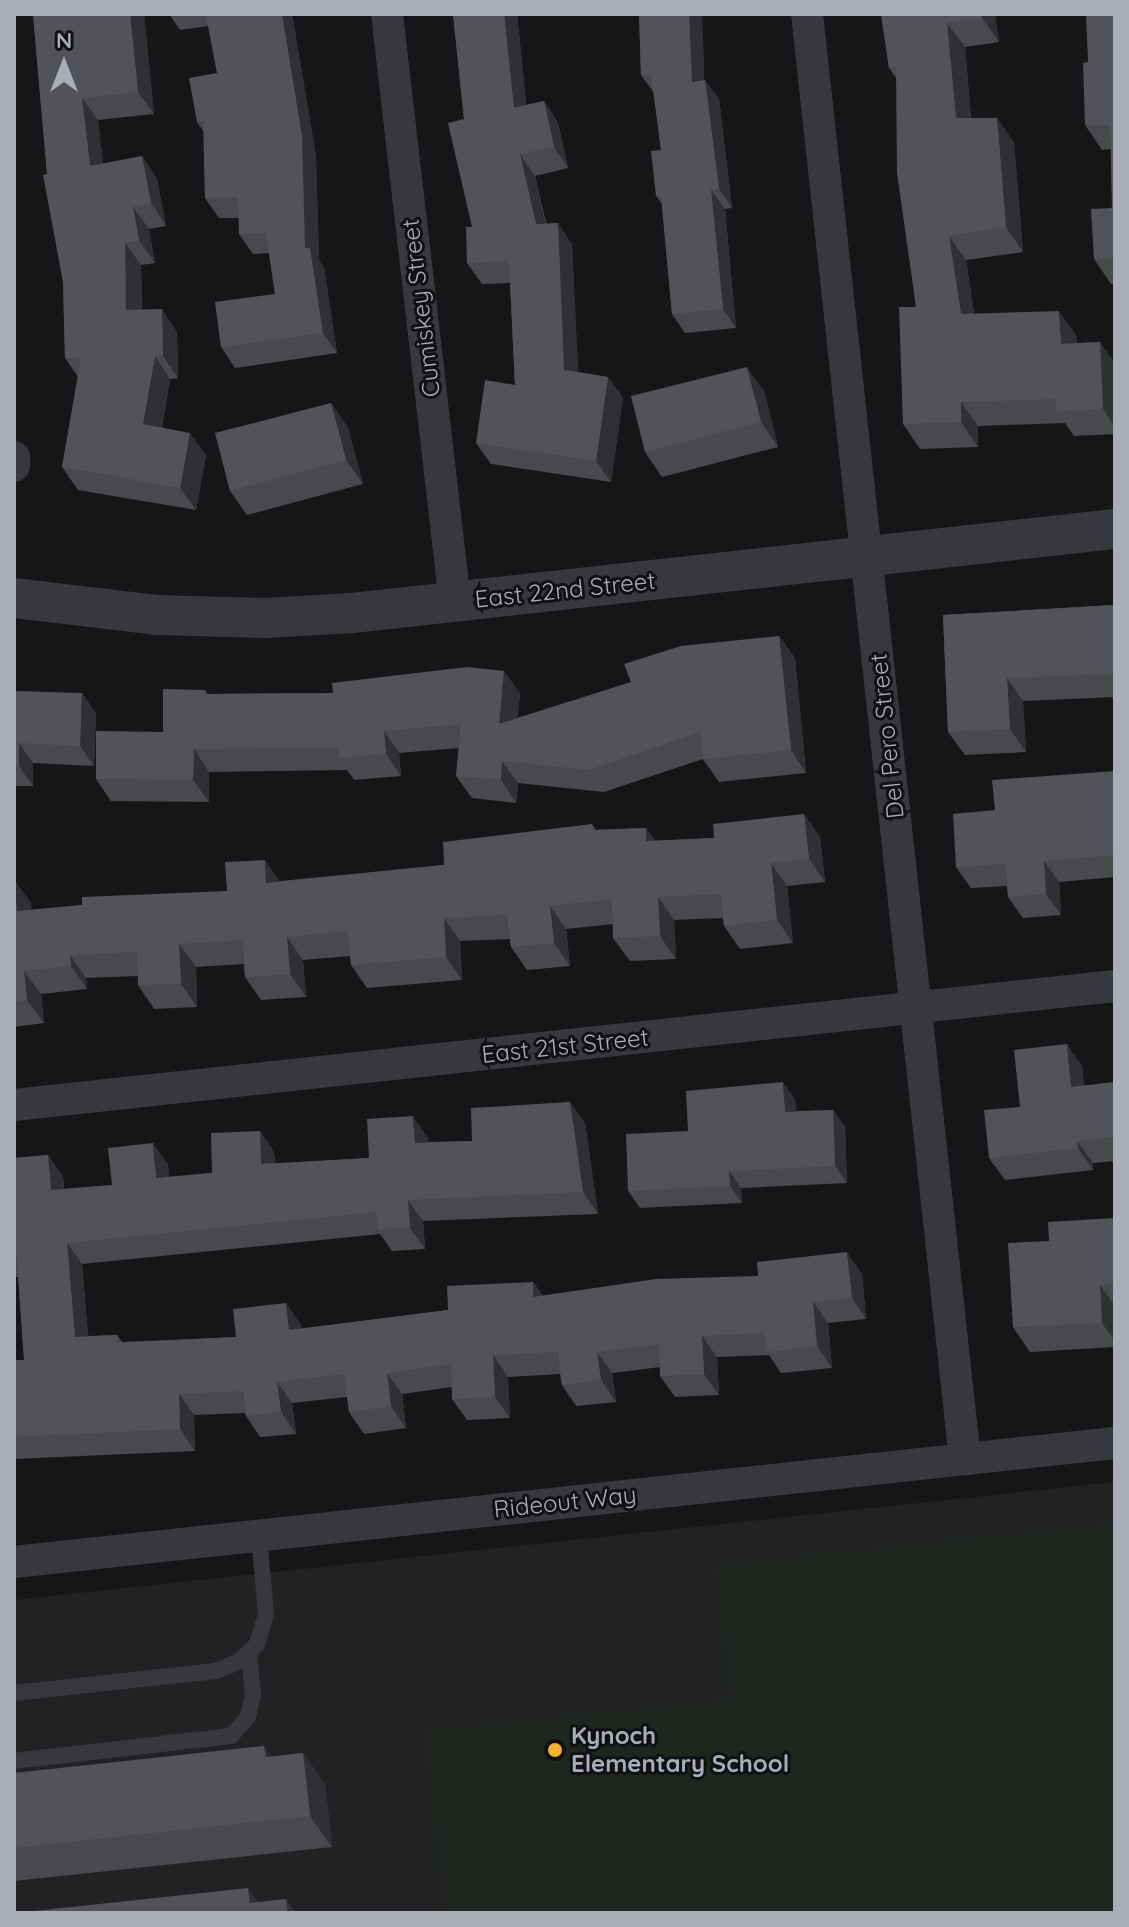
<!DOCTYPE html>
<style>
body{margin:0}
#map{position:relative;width:1129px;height:1927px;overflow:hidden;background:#161618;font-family:Quicksand,sans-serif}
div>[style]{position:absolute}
.built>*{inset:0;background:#222225}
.green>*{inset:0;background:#1e261f}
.service>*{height:16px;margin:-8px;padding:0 8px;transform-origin:8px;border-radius:8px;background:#37383d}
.minor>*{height:32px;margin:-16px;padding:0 16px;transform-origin:16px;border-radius:16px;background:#37383d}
.tertiary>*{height:40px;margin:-20px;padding:0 20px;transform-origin:20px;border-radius:20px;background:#37383d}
.wall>*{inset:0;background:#47494d}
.shaded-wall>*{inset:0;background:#2f3033}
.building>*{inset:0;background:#525359}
.dots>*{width:22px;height:22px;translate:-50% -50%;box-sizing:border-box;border:4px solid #111113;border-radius:50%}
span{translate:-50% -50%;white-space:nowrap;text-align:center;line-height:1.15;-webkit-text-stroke:6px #111113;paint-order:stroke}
.street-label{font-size:24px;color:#a8adb8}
.poi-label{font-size:24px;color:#a8adb8;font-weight:700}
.left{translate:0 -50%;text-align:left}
.frame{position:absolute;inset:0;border:16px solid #a8adb8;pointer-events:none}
.north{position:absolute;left:24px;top:24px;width:80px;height:80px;-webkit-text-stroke:6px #111113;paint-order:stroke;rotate:0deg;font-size:22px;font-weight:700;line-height:32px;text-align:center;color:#a8adb8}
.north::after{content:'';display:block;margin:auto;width:28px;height:36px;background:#a8adb8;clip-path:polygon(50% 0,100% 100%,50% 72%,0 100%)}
</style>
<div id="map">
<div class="built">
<i style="clip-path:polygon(1115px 1482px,1115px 1913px,14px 1913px,14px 1600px)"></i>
</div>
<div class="green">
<i style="clip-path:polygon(1115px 1523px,1115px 1913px,445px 1913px,425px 1731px,730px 1699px,716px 1565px)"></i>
</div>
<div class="service">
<i style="left:14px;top:1693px;width:203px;rotate:-6.2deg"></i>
<i style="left:216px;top:1671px;width:24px;rotate:-22deg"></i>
<i style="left:238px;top:1662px;width:26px;rotate:-43deg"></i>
<i style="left:257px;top:1644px;width:31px;rotate:-73deg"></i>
<i style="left:266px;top:1614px;width:79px;rotate:-95.1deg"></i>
<i style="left:14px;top:1761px;width:218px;rotate:-6.6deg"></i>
<i style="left:231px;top:1736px;width:25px;rotate:-48deg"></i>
<i style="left:248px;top:1717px;width:24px;rotate:-78deg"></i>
<i style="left:253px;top:1694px;width:42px;rotate:-95.4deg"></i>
</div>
<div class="minor">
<i style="left:387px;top:14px;width:592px;rotate:83.4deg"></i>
<i style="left:807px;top:14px;width:1454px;rotate:83.76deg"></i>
<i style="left:14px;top:457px;width:9px;rotate:90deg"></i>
<i style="left:14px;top:1105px;width:1107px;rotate:-6.17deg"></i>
<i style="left:14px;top:1562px;width:1107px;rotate:-6.17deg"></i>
</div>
<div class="tertiary">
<i style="left:14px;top:598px;width:143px;rotate:6.8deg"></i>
<i style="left:156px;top:615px;width:110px;rotate:1.6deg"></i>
<i style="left:266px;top:618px;width:86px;rotate:-3.3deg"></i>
<i style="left:352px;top:613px;width:768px;rotate:-6.28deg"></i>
</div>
<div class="wall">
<i style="clip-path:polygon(33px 14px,144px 14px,154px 114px,98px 120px,103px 164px,142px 156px,157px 179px,166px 226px,149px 229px,155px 263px,141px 265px,142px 310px,177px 332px,178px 378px,170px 379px,162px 427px,206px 455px,196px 510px,78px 490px,62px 467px,78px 377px,65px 358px,63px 282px,47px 174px)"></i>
<i style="clip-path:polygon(169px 14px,292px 14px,316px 156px,319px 260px,324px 268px,337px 353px,235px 368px,221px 347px,275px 294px,269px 253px,253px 254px,239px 234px,239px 218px,219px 218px,205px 198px,204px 132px,197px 122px,217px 73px,208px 26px,180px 30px)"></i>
<i style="clip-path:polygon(453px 14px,517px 14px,526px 105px,544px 101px,558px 123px,568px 168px,535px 176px,546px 223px,572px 244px,578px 372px,608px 377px,623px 398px,611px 482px,491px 464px,476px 443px,515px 385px,510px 283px,482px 284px,467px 263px,472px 227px,464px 119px)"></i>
<i style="clip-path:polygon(639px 14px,702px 14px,704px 80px,719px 99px,732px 208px,725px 209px,736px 328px,685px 333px,672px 314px,662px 204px,656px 196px,661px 150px,654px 93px,641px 75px)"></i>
<i style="clip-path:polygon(881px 14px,995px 14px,999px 42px,965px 47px,971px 118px,1014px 142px,1023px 252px,966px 260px,974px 314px,1076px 335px,1077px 343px,1100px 342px,1115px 364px,1115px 434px,1074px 436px,1065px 423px,978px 426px,978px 447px,920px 449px,903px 424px,916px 307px,896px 78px,889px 68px)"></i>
<i style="clip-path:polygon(1115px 14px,1115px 284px,1111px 284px,1094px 259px,1112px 208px,1111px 149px,1102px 150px,1085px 125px,1088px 62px)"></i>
<i style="clip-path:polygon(764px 391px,778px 447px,662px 477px,645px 452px)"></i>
<i style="clip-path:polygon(331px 403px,348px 428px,363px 484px,247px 515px,230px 491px)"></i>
<i style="clip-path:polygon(1115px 605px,1115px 697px,1023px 701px,1026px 752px,965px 755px,948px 732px,943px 615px)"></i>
<i style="clip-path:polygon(779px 636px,795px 658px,806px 773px,719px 782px,703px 759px,604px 792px,518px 783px,516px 803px,472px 798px,456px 776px,459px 748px,399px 753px,401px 776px,354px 780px,347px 770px,209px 772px,209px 802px,111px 801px,96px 779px,163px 732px,205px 690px,208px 694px,520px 693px,517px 718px)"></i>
<i style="clip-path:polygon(14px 691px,96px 713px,94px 766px,33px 763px,33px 786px,14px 786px)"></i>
<i style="clip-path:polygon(1115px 771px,1115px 877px,1059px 882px,1061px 915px,1023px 918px,1008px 897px,1007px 886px,971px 888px,956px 867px)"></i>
<i style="clip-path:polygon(804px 814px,820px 837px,825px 882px,787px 886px,793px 943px,740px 949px,724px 926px,723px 918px,674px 920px,676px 959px,630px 961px,613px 938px,613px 924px,566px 929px,570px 966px,527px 970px,511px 947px,510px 939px,460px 941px,462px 980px,367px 988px,351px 965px,350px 956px,303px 960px,306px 997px,261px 1000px,245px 977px,244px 964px,196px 967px,197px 1007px,154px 1009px,138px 985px,138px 976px,86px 978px,87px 989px,41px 994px,44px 1023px,14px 1027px,14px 880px,31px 903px,31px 910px,227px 891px,280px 881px,444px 865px,592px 824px,596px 830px,646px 828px,655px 841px,714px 838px)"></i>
<i style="clip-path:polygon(1082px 1066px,1084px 1086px,1115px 1082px,1115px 1161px,1093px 1163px,1093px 1170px,1005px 1180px,989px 1158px,1020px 1107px)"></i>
<i style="clip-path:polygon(795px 1099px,796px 1111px,833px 1110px,845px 1127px,847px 1183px,741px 1188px,742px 1203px,640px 1208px,628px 1191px,688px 1131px)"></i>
<i style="clip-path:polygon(585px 1123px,598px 1214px,423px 1221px,425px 1249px,392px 1251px,380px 1234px,82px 1264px,88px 1336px,117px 1335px,122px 1342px,236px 1337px,301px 1324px,301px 1329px,448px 1310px,533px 1282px,543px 1296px,862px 1274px,866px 1319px,828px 1323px,832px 1368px,781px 1373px,769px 1355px,717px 1357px,719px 1395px,675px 1397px,660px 1376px,660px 1367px,612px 1373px,616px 1402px,576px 1406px,562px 1385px,560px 1374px,508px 1377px,510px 1418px,467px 1420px,452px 1399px,452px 1387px,402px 1394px,406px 1428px,364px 1434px,349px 1412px,347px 1397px,292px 1403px,296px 1434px,260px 1437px,246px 1416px,245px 1413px,194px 1415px,195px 1451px,14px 1459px,14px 1360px,24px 1360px,18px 1277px,14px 1277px,14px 1158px,48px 1155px,63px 1177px,64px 1189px,112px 1185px,168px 1164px,169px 1177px,212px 1173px,260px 1131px,274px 1152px,275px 1164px,369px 1158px,428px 1138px,428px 1142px,472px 1141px)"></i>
<i style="clip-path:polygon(1115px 1218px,1115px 1347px,1030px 1352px,1013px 1327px,1049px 1241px)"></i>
<i style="clip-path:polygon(303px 1753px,325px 1784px,332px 1847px,14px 1881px,14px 1773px,272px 1757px)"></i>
</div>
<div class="shaded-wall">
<i style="clip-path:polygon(130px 14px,144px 14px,154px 114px,138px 92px)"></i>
<i style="clip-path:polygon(282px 14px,292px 14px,316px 156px,319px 260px,324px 268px,337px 353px,323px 333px,305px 248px)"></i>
<i style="clip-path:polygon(504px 14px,517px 14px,529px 129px,514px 108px)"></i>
<i style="clip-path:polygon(689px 14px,702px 14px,705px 101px,692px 82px)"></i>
<i style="clip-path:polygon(981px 14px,995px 14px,999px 42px,982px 18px)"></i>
<i style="clip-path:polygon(947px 23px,965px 47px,973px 143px,956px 118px)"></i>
<i style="clip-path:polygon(705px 80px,719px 99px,732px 208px,719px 189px)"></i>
<i style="clip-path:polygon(82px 98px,98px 120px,106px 189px,90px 166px)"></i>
<i style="clip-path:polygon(544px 101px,558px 123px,568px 168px,554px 147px)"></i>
<i style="clip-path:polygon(997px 118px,1014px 142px,1023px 252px,1006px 227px)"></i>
<i style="clip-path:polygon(520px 154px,535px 176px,550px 245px,536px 224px)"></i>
<i style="clip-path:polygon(142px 156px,157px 179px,166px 226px,151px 203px)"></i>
<i style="clip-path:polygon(711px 190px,725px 209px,736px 328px,723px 309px)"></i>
<i style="clip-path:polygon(133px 207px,149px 229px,155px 263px,139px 240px)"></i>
<i style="clip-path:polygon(558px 223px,572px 244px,579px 392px,564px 370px)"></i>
<i style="clip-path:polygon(949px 236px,966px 260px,978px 339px,961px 314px)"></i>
<i style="clip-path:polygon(125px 243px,141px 265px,142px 332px,126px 310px)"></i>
<i style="clip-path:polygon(162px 309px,177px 332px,178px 378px,163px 356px)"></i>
<i style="clip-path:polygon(1059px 311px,1076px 335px,1078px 368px,1061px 344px)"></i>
<i style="clip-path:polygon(1100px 342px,1115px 364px,1115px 427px,1103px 409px)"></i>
<i style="clip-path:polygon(155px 356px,170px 379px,158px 446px,143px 424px)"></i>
<i style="clip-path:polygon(747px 367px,764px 391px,778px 447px,761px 422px)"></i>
<i style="clip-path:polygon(608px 377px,623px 398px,611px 482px,596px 461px)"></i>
<i style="clip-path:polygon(961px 402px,978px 426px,978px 447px,961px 422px)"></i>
<i style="clip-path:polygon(331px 403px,348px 428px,363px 484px,346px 460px)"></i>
<i style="clip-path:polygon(190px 433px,206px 455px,196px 510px,180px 488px)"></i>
<i style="clip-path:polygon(779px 636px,795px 658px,806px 773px,791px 750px)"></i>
<i style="clip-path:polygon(504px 671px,520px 693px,515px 746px,499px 724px)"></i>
<i style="clip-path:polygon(1007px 678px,1023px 701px,1026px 752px,1010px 729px)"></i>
<i style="clip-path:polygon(82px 693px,96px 713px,94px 766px,80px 746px)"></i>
<i style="clip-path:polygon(384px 731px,399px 753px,401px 776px,386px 754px)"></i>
<i style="clip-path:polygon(19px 743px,33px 763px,33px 786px,19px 766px)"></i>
<i style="clip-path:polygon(194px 749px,209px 772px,209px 802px,193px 780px)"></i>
<i style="clip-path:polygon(502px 761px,518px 783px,516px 803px,501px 780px)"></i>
<i style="clip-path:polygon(804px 814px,820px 837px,825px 882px,809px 859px)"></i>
<i style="clip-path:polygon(646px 828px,662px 851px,646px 841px)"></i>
<i style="clip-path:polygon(265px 860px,281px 883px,266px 883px)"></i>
<i style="clip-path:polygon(1044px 861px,1059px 882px,1061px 915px,1046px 894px)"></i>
<i style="clip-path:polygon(771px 863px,787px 886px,793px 943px,777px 920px)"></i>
<i style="clip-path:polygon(14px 880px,31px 903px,34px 934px,17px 911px)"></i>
<i style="clip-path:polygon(658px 897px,674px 920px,676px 959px,660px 936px)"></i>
<i style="clip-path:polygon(550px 906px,566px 929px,570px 966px,554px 943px)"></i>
<i style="clip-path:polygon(444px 918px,460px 941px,462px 980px,446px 957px)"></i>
<i style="clip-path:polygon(287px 937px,303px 960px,306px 997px,290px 974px)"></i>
<i style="clip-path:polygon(179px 944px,196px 967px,197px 1007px,181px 984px)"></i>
<i style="clip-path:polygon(70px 955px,86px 978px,87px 989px,71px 966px)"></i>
<i style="clip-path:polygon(24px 971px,41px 994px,44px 1023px,27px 1000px)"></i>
<i style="clip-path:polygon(1067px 1044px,1082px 1066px,1087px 1109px,1071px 1087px)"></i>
<i style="clip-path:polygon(783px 1082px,795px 1099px,797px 1129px,785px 1112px)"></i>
<i style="clip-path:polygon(570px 1102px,585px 1123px,598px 1214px,583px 1192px)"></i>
<i style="clip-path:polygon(833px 1110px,845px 1127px,847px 1183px,835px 1166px)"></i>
<i style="clip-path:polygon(413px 1116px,428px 1138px,430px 1164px,415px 1143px)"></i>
<i style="clip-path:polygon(260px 1131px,274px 1152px,276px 1186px,261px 1164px)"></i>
<i style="clip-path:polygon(1077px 1141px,1093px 1163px,1093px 1170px,1078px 1148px)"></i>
<i style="clip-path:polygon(153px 1143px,168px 1164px,171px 1199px,156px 1178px)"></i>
<i style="clip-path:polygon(48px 1155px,63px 1177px,66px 1211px,51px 1190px)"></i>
<i style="clip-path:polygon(729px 1171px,741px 1188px,742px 1203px,730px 1186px)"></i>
<i style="clip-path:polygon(408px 1200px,423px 1221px,425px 1249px,410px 1228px)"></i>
<i style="clip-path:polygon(67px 1243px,82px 1264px,90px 1358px,75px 1337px)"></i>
<i style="clip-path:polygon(847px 1252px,862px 1274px,866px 1319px,852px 1298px)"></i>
<i style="clip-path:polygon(533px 1282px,548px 1303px,533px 1297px)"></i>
<i style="clip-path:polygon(1100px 1285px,1115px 1306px,1115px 1341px,1102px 1323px)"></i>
<i style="clip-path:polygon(813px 1302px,828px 1323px,832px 1368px,817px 1346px)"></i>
<i style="clip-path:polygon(286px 1303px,301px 1324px,304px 1352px,289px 1330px)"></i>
<i style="clip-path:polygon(702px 1336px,717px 1357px,719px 1395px,704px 1374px)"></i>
<i style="clip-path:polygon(597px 1352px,612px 1373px,616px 1402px,601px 1380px)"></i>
<i style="clip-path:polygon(493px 1355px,508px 1377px,510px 1418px,495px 1397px)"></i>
<i style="clip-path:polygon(387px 1373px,402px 1394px,406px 1428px,391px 1406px)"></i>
<i style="clip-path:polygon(277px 1382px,292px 1403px,296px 1434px,281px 1412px)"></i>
<i style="clip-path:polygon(179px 1394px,194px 1415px,195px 1451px,180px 1429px)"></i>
<i style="clip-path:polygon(264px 1746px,286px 1777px,266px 1757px)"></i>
<i style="clip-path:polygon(303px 1753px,325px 1784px,332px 1847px,310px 1816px)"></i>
<i style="clip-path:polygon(248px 1888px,266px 1913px,250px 1903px)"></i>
<i style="clip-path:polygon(286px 1899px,296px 1913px,288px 1913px)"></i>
</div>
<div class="building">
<i style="clip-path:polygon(33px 14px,130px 14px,138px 92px,82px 98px,90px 166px,142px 156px,151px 203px,133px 207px,139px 240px,125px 243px,126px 310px,162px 309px,163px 356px,155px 356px,143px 424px,190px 433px,180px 488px,62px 467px,81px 357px,65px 358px,63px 282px,43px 175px,47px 174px)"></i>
<i style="clip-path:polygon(206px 14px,282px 14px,302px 136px,305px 248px,310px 248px,323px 333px,221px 347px,215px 302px,275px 294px,266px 233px,239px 234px,238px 197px,205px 198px,203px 121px,197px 122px,189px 78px,217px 73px)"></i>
<i style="clip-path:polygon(453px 14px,504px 14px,514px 108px,544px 101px,554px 147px,520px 154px,536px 224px,558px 223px,564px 370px,608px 377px,596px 461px,476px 443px,485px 380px,515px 385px,509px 261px,467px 263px,466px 227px,472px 227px,448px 123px,464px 119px)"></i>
<i style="clip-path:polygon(639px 14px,689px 14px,692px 82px,705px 80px,719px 189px,711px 190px,723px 309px,672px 314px,661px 196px,656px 196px,651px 151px,661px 150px,651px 75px,641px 75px)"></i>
<i style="clip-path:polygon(881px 14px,981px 14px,982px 18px,947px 23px,956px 118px,997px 118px,1006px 227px,949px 236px,961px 314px,1059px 311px,1061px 344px,1100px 342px,1103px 409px,1057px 412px,1056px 399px,961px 402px,961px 422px,903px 424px,899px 307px,916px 307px,897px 173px,896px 67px,889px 68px)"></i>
<i style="clip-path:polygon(1086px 14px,1115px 14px,1115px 258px,1094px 259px,1091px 209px,1112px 208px,1110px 125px,1085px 125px,1083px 63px,1088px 62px)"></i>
<i style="clip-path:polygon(747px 367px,761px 422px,645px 452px,631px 396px)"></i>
<i style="clip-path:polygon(331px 403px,346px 460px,230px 491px,215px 433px)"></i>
<i style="clip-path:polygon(1115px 605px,1115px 674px,1007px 678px,1010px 729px,948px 732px,943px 615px)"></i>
<i style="clip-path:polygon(779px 636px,791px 750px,703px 759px,701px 732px,589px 770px,502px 761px,501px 780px,456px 776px,461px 724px,384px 731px,386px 754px,339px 758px,338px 748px,194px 749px,193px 780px,96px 779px,96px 731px,163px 732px,163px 689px,205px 690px,205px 694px,333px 693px,332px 683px,467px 667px,504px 671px,499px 724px,631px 682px,624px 664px,681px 646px)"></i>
<i style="clip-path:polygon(14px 691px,82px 693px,80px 746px,19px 743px,19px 766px,14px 766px)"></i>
<i style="clip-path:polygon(1115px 771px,1115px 855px,1044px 861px,1046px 894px,1008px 897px,1006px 864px,956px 867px,953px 814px,995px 810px,992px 780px)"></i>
<i style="clip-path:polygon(804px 814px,809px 859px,771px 863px,777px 920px,724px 926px,721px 894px,658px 897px,660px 936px,613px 938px,612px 899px,550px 906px,554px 943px,511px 947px,507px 915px,444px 918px,446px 957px,351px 965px,348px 931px,287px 937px,290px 974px,245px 977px,243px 940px,179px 944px,181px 984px,138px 985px,137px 952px,70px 955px,71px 966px,24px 971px,27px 1000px,14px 1002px,14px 880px,17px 911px,82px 905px,82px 897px,227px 891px,225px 862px,265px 860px,266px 883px,444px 865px,443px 842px,592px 824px,593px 830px,646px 828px,646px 841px,714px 838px,713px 824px)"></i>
<i style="clip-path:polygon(1067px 1044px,1071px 1087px,1115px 1082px,1115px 1137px,1077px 1141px,1078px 1148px,989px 1158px,984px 1110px,1020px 1107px,1014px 1050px)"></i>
<i style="clip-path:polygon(783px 1082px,785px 1112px,833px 1110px,835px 1166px,729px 1171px,730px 1186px,628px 1191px,626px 1134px,688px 1131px,686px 1091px)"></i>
<i style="clip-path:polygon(570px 1102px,583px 1192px,408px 1200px,410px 1228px,377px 1229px,376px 1212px,67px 1243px,75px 1337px,117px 1335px,117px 1343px,236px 1337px,233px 1309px,286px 1303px,289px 1330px,448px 1310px,447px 1286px,533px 1282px,533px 1297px,656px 1279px,758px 1276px,757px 1262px,847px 1252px,852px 1298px,813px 1302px,817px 1346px,767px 1352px,764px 1333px,702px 1336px,704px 1374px,660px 1376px,659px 1344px,597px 1352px,601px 1380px,562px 1385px,558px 1352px,493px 1355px,495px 1397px,452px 1399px,451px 1364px,387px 1373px,391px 1406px,349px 1412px,344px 1374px,277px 1382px,281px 1412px,246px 1416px,243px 1391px,179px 1394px,180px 1429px,14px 1437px,14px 1360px,24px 1360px,17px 1255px,14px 1255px,14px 1158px,48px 1155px,51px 1190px,112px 1185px,108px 1148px,153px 1143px,156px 1178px,212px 1173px,211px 1133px,260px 1131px,261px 1164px,369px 1158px,367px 1119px,413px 1116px,415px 1143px,472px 1141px,471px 1108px)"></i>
<i style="clip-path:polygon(1115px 1218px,1115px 1284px,1100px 1285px,1102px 1323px,1013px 1327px,1008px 1243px,1049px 1241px,1048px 1222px)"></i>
<i style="clip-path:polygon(264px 1746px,266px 1757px,303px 1753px,310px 1816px,14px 1848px,14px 1773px)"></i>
<i style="clip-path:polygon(248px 1888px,250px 1903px,286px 1899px,288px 1913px,16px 1913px)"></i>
</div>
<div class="dots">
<i style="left:555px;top:1750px;background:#f2b134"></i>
</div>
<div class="street-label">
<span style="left:421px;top:308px;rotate:-97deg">Cumiskey Street</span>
<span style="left:565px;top:590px;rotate:-6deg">East 22nd Street</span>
<span style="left:887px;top:736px;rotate:-96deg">Del Pero Street</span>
<span style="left:565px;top:1046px;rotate:-6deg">East 21st Street</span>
<span style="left:565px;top:1502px;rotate:-6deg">Rideout Way</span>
</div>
<div class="poi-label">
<span class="left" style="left:571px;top:1750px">Kynoch<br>Elementary School</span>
</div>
<div class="frame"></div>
<div class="north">N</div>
</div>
